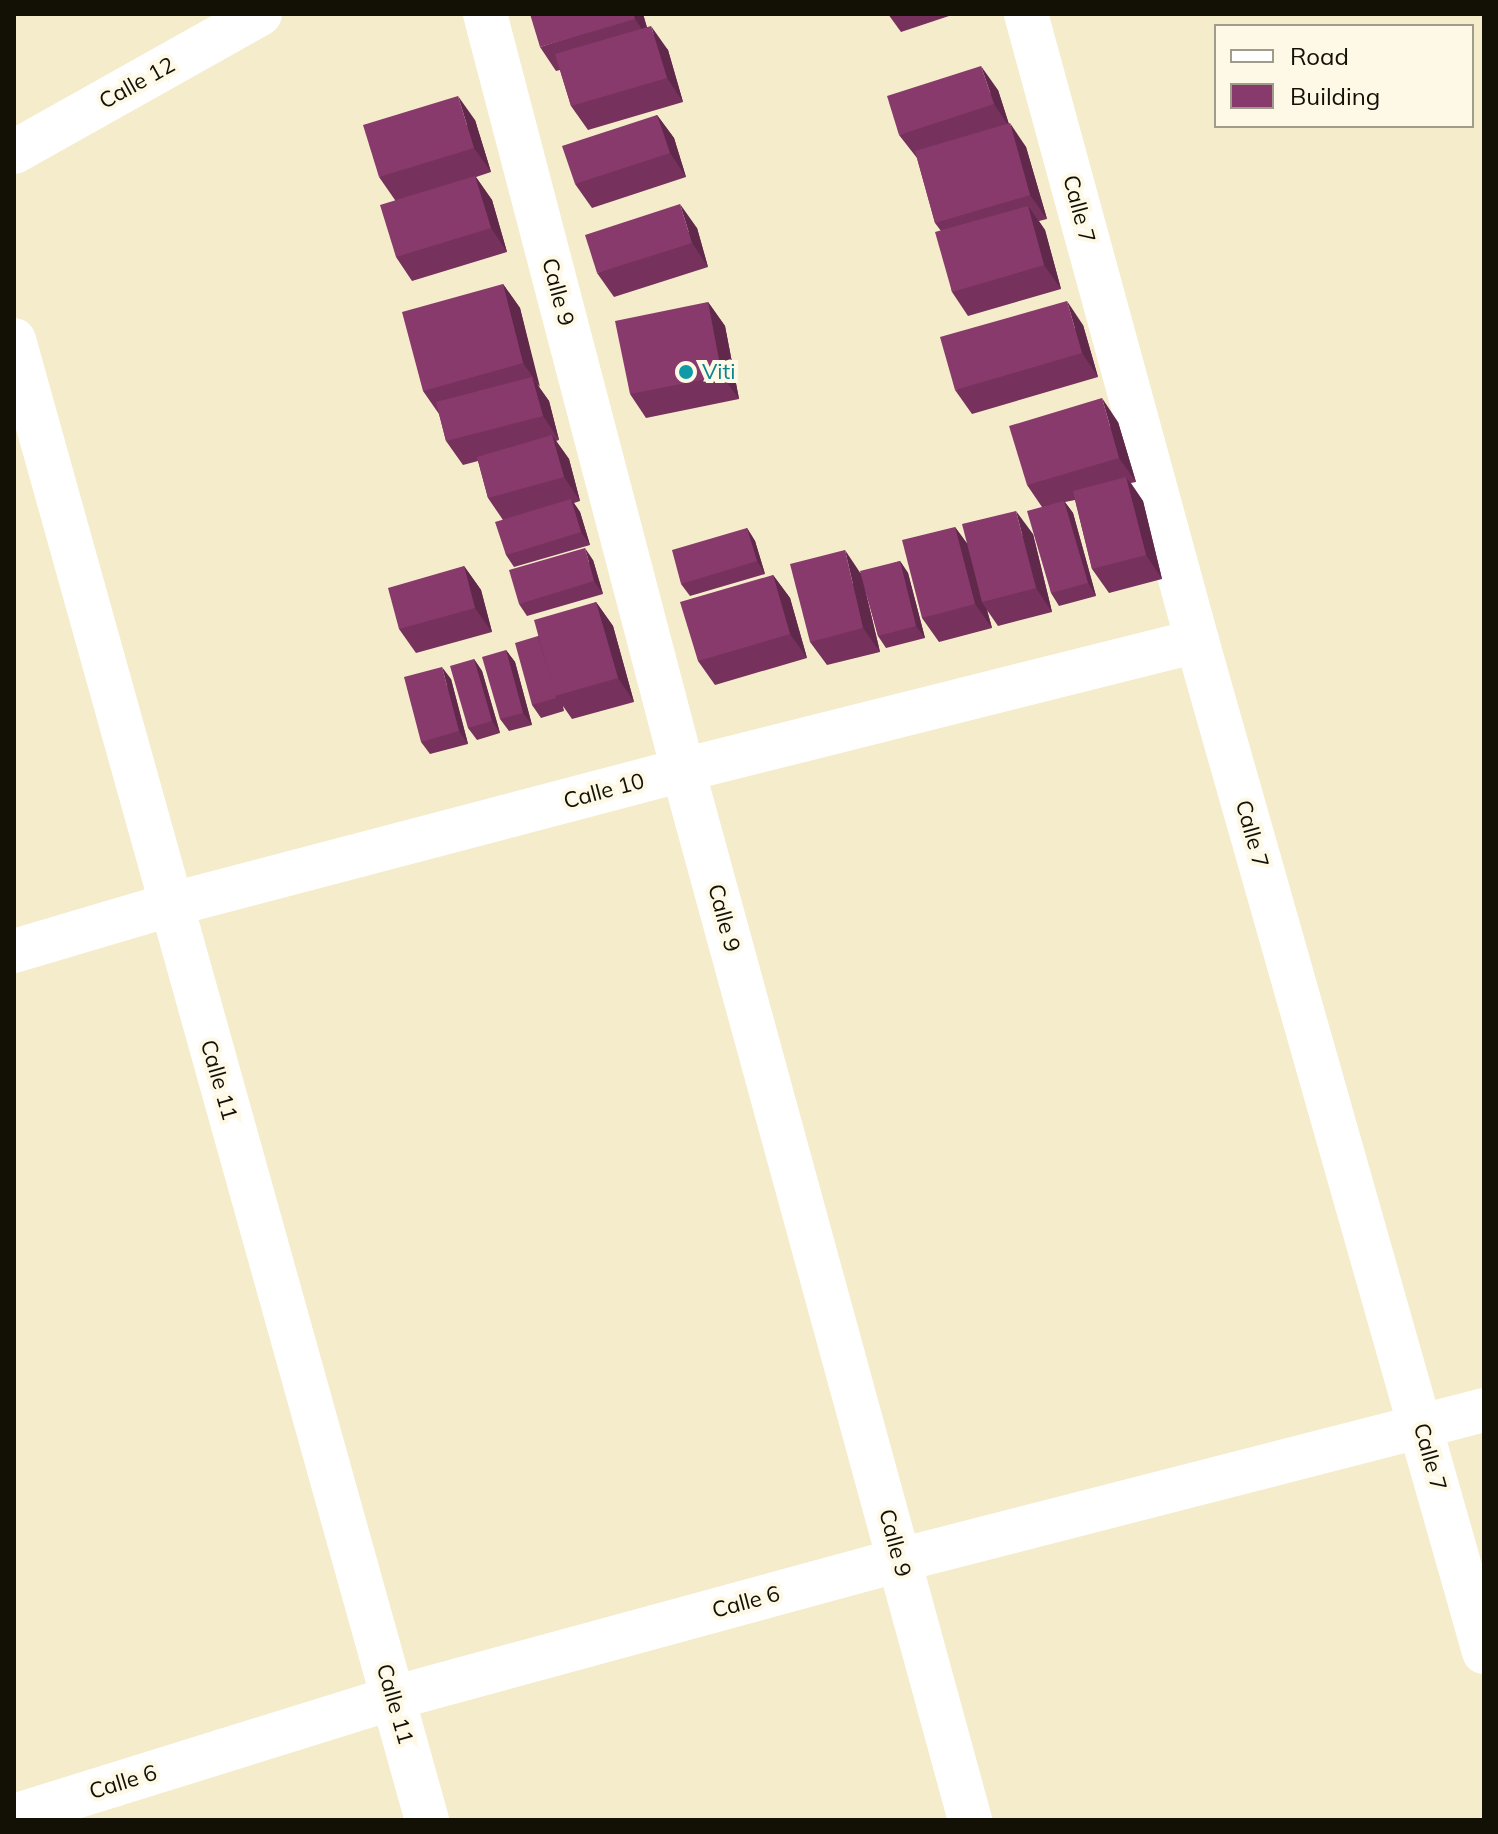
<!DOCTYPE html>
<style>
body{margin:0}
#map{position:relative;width:1498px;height:1834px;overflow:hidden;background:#f5eccc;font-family:Mulish,sans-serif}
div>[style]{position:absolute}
.minor>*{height:44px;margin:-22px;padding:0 22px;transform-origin:22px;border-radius:22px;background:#fff}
.wall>*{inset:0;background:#76325d}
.shaded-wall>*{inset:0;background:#60294c}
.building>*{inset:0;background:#893a6c}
.dots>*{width:22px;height:22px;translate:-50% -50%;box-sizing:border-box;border:4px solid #fef9e6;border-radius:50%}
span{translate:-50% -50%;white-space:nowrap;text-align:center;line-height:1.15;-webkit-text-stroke:8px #fef9e6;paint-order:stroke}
.street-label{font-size:22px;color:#131006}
.culture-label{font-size:22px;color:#0d838f}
.left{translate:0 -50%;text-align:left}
.frame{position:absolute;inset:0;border:16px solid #131006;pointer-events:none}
.legend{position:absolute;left:1214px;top:24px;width:260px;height:104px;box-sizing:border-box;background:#fef9e6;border:2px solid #a09c8c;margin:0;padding:10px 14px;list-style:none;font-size:24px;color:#131006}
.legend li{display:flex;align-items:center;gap:16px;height:40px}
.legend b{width:40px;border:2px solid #a09c8c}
</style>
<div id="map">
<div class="minor">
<i style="left:485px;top:14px;width:781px;rotate:75.32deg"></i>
<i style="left:683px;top:770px;width:1089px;rotate:74.71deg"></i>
<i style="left:1026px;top:14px;width:650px;rotate:74.74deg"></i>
<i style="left:1197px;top:641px;width:1051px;rotate:74.15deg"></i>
<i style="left:14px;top:152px;width:282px;rotate:-29.3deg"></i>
<i style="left:14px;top:340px;width:1537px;rotate:74.41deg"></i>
<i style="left:14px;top:951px;width:162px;rotate:-16.5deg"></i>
<i style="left:169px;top:905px;width:531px;rotate:-14.72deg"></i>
<i style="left:683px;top:770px;width:530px;rotate:-14.09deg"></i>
<i style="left:14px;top:1816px;width:397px;rotate:-17.3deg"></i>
<i style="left:393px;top:1698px;width:525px;rotate:-15.23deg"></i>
<i style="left:900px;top:1560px;width:603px;rotate:-14.4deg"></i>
</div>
<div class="wall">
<i style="clip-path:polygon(643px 14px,647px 27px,668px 50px,683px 102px,588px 130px,571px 106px,560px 70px,556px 71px,540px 47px)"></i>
<i style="clip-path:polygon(888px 14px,955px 14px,901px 32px)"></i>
<i style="clip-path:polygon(998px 90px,1009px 124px,1026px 147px,1047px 219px,1039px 221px,1045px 230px,1061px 289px,968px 316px,952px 292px,941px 231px,935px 223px,917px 158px,899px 135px)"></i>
<i style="clip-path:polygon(657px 115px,674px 138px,686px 177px,592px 208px,575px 184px)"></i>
<i style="clip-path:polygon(475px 120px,491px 172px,476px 177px,492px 200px,507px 252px,412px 281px,396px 257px,395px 200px,379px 177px)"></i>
<i style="clip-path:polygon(697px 228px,708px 267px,614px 297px,597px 273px)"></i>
<i style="clip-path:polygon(503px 284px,520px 308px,539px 387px,549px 401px,559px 440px,556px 441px,569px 459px,580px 501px,574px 503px,580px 512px,590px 545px,514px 567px,506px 555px,503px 520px,488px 498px,478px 461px,463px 465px,446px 441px,439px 414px,423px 391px)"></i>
<i style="clip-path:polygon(708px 302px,725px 326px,739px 399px,646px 418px,630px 394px)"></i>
<i style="clip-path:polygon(1083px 325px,1098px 377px,972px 414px,955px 390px)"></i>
<i style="clip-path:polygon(1118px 422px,1136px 482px,1131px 483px,1143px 501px,1162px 579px,1109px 593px,1092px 569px,1075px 500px,1065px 502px,1073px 513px,1096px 596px,1059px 606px,1051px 593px,1042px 507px,1027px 485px)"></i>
<i style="clip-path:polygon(955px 527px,967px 544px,1033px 534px,1052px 612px,998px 626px,987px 610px,992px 628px,939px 642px,922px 618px)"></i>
<i style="clip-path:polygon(747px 528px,755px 541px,765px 574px,690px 596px,681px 584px)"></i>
<i style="clip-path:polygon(593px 560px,603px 594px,527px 616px,519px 604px)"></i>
<i style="clip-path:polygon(900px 561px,908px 573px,925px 638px,886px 648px,878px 636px,865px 588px,880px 652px,827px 665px,810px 642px,860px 573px)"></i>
<i style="clip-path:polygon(464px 566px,481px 590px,492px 632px,416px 653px,399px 629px)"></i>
<i style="clip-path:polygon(773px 575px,790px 598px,807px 658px,715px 685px,698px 661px)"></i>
<i style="clip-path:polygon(596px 602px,613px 626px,634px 702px,572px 719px,563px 706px,564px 711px,541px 718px,532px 705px,538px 636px)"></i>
<i style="clip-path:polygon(506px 650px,515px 662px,532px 725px,509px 731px,500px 719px)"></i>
<i style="clip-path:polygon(474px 659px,482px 671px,500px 733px,477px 740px,468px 728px)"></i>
<i style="clip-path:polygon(451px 679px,468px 744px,430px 754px,421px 742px)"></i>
</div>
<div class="shaded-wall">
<i style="clip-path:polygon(633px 14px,643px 14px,651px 43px,635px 19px)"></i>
<i style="clip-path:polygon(651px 26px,668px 50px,683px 102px,667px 78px)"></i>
<i style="clip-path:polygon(981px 66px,998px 90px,1010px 128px,994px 104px)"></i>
<i style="clip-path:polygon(458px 96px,475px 120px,491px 172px,474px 148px)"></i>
<i style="clip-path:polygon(657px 115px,674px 138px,686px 177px,670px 153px)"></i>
<i style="clip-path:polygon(1010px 123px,1026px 147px,1047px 219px,1030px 195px)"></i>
<i style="clip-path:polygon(475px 176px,492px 200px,507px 252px,491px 228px)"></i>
<i style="clip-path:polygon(680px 204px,697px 228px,708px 267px,692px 243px)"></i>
<i style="clip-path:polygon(1028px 206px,1045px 230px,1061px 289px,1044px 265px)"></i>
<i style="clip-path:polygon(503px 284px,520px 308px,540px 387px,523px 363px)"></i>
<i style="clip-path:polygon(1067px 301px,1083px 325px,1098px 377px,1082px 353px)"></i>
<i style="clip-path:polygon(708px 302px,725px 326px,739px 399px,722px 376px)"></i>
<i style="clip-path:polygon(532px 377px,549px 401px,559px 440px,543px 416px)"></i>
<i style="clip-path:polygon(1102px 398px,1118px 422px,1136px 482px,1119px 458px)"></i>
<i style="clip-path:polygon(552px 435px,569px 459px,580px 501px,564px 477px)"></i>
<i style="clip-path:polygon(1126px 477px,1143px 501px,1162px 579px,1146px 555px)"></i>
<i style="clip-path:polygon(571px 499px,580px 512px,590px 545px,581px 532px)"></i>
<i style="clip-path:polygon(1064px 501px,1073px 513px,1096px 596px,1088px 583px)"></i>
<i style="clip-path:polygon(1016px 511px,1033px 534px,1052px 612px,1036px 588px)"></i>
<i style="clip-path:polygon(955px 527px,972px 550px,982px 602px,987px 610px,992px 628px,975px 604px)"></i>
<i style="clip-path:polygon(747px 528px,755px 541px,765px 574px,757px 561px)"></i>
<i style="clip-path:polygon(585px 548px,593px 560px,603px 594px,594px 581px)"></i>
<i style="clip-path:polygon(845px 550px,861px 574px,880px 652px,863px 628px)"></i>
<i style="clip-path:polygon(900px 561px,908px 573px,925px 638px,916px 626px)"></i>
<i style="clip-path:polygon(464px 566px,481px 590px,492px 632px,475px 608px)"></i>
<i style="clip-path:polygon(773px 575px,790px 598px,807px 658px,790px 634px)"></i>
<i style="clip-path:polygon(596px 602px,613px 626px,634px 702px,618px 678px)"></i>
<i style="clip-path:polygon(506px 650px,515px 662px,532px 725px,523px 713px)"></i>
<i style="clip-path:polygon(474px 659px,482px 671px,500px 733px,492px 721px)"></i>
<i style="clip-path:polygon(442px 667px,451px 679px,468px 744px,459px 731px)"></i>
</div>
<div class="building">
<i style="clip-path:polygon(530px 14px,633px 14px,635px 19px,540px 47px)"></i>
<i style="clip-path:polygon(651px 26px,667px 78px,571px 106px,555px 54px)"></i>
<i style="clip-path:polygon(981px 66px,994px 104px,899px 135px,887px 96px)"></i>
<i style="clip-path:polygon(458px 96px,474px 148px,379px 177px,363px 125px)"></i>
<i style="clip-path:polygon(657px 115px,670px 153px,575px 184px,562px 146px)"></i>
<i style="clip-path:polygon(1010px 123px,1030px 195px,935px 223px,915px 151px)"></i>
<i style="clip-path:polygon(475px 176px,491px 228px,396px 257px,380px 205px)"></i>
<i style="clip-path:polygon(680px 204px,692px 243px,597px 273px,585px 235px)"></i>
<i style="clip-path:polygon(1028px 206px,1044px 265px,952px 292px,935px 232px)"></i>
<i style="clip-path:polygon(503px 284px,523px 363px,423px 391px,402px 312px)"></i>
<i style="clip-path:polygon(1067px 301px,1082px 353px,955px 390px,940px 337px)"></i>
<i style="clip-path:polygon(708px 302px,722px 376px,630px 394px,615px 321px)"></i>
<i style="clip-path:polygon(532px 377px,543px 416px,446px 441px,436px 402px)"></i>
<i style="clip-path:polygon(1102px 398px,1119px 458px,1027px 485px,1009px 426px)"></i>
<i style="clip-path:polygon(552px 435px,564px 477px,488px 498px,477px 457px)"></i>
<i style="clip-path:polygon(1126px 477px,1146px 555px,1092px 569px,1073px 491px)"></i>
<i style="clip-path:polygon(571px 499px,581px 532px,506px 555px,495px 522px)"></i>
<i style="clip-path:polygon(1064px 501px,1088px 583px,1051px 593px,1027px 511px)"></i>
<i style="clip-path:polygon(1016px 511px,1036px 588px,982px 602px,962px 524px)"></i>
<i style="clip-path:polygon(955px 527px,975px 604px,922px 618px,902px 540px)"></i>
<i style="clip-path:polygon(747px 528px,757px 561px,681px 584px,672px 550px)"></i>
<i style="clip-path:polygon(585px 548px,594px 581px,519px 604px,509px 570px)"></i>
<i style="clip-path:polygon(845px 550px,863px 628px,810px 642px,790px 564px)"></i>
<i style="clip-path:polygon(900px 561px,916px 626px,878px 636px,860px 571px)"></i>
<i style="clip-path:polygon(464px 566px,475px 608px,399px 629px,388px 588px)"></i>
<i style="clip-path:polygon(773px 575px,790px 634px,698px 661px,680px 602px)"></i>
<i style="clip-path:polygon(596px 602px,618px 678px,555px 696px,534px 620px)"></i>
<i style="clip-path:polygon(538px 636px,556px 698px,532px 705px,515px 643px)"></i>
<i style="clip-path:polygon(506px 650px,523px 713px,500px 719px,482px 657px)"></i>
<i style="clip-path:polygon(474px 659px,492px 721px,468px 728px,450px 666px)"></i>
<i style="clip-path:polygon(442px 667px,459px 731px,421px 742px,404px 677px)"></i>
</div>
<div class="dots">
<i style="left:686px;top:372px;background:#0f9aa8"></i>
</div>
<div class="street-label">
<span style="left:137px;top:83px;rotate:-29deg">Calle 12</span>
<span style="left:1079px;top:209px;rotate:75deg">Calle 7</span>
<span style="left:558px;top:292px;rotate:75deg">Calle 9</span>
<span style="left:604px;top:791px;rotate:-15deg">Calle 10</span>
<span style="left:1252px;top:834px;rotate:74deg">Calle 7</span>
<span style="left:724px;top:918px;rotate:75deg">Calle 9</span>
<span style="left:219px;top:1080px;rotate:74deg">Calle 11</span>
<span style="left:1430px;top:1457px;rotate:74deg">Calle 7</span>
<span style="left:895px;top:1543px;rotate:75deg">Calle 9</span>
<span style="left:746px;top:1602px;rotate:-15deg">Calle 6</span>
<span style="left:395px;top:1704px;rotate:74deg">Calle 11</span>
<span style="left:123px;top:1782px;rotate:-17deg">Calle 6</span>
</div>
<div class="culture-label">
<span class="left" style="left:702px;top:372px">Viti</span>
</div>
<div class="frame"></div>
<ul class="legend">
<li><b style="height:10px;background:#fff"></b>Road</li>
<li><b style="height:22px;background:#893a6c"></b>Building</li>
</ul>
</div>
